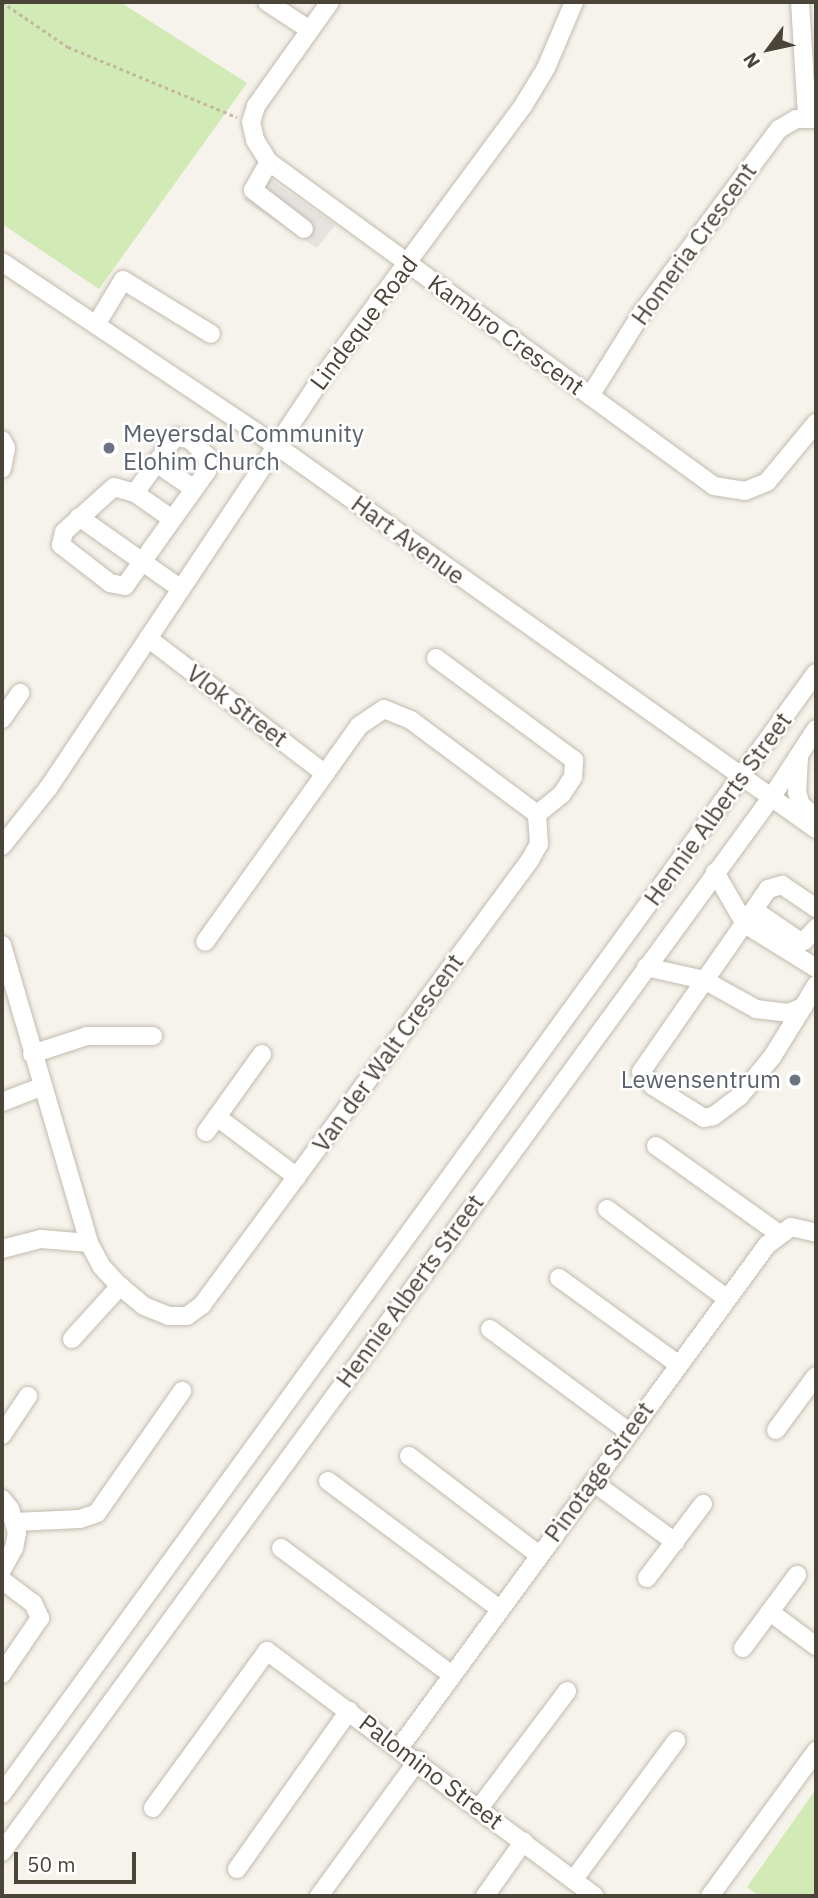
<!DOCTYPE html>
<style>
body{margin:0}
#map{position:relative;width:818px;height:1898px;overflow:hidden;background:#f6f3ec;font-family:"IBM Plex Sans",sans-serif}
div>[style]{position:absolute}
.green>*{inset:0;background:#d2eab5}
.parking>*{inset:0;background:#e5e3e0}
.path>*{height:2.5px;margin-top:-1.25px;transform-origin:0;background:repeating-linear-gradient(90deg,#c4b79f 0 3.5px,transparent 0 7px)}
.roads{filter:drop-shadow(0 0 2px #c2bbae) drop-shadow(0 0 2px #c2bbae)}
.minor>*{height:18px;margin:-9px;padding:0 9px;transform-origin:9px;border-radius:9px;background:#fff}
.dots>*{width:19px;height:19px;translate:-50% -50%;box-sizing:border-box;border:4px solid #fff;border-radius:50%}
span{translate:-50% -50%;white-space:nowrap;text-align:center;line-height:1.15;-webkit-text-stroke:5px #fff;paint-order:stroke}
.street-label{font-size:24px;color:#4b4439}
.worship-label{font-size:24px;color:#5b616d}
.left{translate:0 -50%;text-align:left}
.right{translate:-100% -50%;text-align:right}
.frame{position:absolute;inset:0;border:4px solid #4b4439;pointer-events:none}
.north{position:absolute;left:734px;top:14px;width:70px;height:70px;-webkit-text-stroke:5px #fff;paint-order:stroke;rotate:237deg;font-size:19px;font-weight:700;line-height:28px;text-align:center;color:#4b4439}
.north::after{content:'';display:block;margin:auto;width:24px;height:32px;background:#4b4439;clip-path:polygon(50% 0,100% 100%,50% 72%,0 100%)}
.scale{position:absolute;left:14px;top:1852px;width:122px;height:32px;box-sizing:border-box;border:4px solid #4b4439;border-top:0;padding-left:9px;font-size:21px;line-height:24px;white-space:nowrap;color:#4b4439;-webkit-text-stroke:5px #fff;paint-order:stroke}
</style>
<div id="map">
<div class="green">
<i style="clip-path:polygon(2px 2px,120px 2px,247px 83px,99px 289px,2px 224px)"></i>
<i style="clip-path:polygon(816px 1789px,816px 1896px,759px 1896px,747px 1887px)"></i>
</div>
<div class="parking">
<i style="clip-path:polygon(263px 174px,335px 225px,317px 248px,243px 200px)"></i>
</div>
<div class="path">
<i style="left:2px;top:2px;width:80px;rotate:34.3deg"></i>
<i style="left:68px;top:47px;width:183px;rotate:22.5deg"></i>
</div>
<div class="roads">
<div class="minor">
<i style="left:267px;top:2px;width:51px;rotate:33.1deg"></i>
<i style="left:330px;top:2px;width:128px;rotate:125.4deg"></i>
<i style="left:256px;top:106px;width:17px;rotate:107deg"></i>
<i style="left:251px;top:122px;width:18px;rotate:77deg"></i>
<i style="left:255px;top:140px;width:26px;rotate:58deg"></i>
<i style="left:269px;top:162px;width:550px;rotate:36.06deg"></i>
<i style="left:714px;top:486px;width:31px;rotate:9deg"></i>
<i style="left:745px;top:491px;width:24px;rotate:-22deg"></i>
<i style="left:767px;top:482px;width:77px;rotate:-50.3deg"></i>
<i style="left:800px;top:2px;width:115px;rotate:86.5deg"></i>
<i style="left:269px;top:162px;width:32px;rotate:120deg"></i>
<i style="left:253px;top:190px;width:64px;rotate:37.4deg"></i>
<i style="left:2px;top:262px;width:331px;rotate:33.8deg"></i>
<i style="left:277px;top:446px;width:661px;rotate:35.4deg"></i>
<i style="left:96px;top:325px;width:52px;rotate:-59deg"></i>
<i style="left:123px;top:280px;width:103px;rotate:31.5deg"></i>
<i style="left:590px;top:396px;width:97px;rotate:-58.1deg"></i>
<i style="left:641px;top:314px;width:231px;rotate:-53.3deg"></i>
<i style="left:779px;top:129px;width:20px;rotate:-30deg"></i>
<i style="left:796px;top:119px;width:20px"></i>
<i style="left:2px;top:440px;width:9px;rotate:63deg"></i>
<i style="left:6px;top:448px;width:21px;rotate:101deg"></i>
<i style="left:155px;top:462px;width:47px;rotate:34.7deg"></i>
<i style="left:135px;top:493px;width:69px;rotate:-54.5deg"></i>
<i style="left:175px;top:437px;width:14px;rotate:8deg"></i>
<i style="left:189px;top:439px;width:26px;rotate:43deg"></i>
<i style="left:208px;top:457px;width:14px;rotate:94deg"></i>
<i style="left:207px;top:471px;width:141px;rotate:125.5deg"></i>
<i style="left:125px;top:586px;width:15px;rotate:-169deg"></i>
<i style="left:110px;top:583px;width:62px;rotate:-142.2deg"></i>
<i style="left:61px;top:545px;width:13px;rotate:-77deg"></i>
<i style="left:64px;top:532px;width:67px;rotate:-42deg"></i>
<i style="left:114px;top:487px;width:22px;rotate:16deg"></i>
<i style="left:135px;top:493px;width:45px;rotate:35.1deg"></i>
<i style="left:79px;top:517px;width:125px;rotate:35.2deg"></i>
<i style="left:148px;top:638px;width:223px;rotate:37.5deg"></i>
<i style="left:436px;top:658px;width:172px;rotate:36.5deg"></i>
<i style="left:574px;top:760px;width:17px;rotate:93deg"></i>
<i style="left:573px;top:777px;width:20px;rotate:123deg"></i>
<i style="left:562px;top:794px;width:32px;rotate:141deg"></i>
<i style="left:2px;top:719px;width:32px;rotate:-55deg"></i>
<i style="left:799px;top:757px;width:35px;rotate:93deg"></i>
<i style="left:797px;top:792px;width:14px;rotate:73deg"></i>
<i style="left:801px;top:805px;width:19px;rotate:39deg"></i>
<i style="left:2px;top:846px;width:75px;rotate:-51.5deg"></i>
<i style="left:49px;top:787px;width:490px;rotate:-56.3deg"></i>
<i style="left:321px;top:379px;width:340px;rotate:-53.5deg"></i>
<i style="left:523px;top:106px;width:44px;rotate:-58.8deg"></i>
<i style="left:546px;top:68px;width:72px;rotate:-67deg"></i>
<i style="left:715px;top:872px;width:60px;rotate:60deg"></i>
<i style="left:745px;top:924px;width:84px;rotate:31.8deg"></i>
<i style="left:754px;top:910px;width:53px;rotate:34.3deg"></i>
<i style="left:798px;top:940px;width:6px;rotate:9deg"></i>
<i style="left:804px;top:941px;width:18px;rotate:-47deg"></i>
<i style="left:2px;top:945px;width:310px;rotate:73.7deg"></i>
<i style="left:89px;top:1243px;width:27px;rotate:62deg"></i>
<i style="left:102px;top:1267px;width:26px;rotate:47deg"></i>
<i style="left:120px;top:1286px;width:31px;rotate:40deg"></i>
<i style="left:144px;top:1306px;width:27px;rotate:22deg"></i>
<i style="left:169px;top:1316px;width:18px"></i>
<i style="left:187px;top:1316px;width:19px;rotate:-36deg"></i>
<i style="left:202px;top:1305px;width:553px;rotate:-53.61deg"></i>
<i style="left:530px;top:860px;width:18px;rotate:-61deg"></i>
<i style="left:539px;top:844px;width:30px;rotate:-94deg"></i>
<i style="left:537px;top:814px;width:157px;rotate:-143.3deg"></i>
<i style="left:411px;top:720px;width:29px;rotate:-158deg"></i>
<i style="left:384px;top:709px;width:30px;rotate:146deg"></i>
<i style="left:359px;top:726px;width:265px;rotate:125.5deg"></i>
<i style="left:646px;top:967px;width:59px;rotate:12.6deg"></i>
<i style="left:704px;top:980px;width:60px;rotate:29.1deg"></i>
<i style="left:756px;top:1009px;width:32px;rotate:7deg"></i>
<i style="left:788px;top:1013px;width:16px;rotate:-22deg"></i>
<i style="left:803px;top:1007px;width:26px;rotate:-59deg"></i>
<i style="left:803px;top:1007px;width:59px;rotate:121.8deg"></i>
<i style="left:772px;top:1057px;width:50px;rotate:129.4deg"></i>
<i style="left:740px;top:1096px;width:34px;rotate:143deg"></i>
<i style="left:713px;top:1116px;width:9px;rotate:167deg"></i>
<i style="left:704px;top:1118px;width:60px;rotate:-147.9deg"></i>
<i style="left:653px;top:1086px;width:18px;rotate:-131deg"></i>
<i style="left:641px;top:1072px;width:223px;rotate:-55.2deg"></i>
<i style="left:768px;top:889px;width:15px;rotate:-16deg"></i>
<i style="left:782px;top:885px;width:41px;rotate:34.1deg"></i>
<i style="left:32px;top:1054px;width:58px;rotate:-18.1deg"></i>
<i style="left:87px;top:1036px;width:66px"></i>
<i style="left:2px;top:1102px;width:42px;rotate:-21deg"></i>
<i style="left:217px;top:1117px;width:100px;rotate:36.9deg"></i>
<i style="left:206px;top:1132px;width:96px;rotate:-54.3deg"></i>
<i style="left:656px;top:1146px;width:150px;rotate:35.5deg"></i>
<i style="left:607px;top:1209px;width:149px;rotate:36.8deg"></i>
<i style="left:2px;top:1249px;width:40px;rotate:-14.4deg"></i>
<i style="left:41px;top:1239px;width:48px;rotate:4.8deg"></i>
<i style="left:559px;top:1278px;width:147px;rotate:35.9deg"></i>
<i style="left:490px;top:1329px;width:173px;rotate:36.5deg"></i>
<i style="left:72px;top:1339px;width:72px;rotate:-47.8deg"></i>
<i style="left:776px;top:1430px;width:67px;rotate:-53.5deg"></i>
<i style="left:2px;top:1435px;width:47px;rotate:-56.3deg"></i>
<i style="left:409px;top:1456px;width:163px;rotate:37.3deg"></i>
<i style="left:328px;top:1481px;width:214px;rotate:36.7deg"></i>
<i style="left:593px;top:1482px;width:102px;rotate:36.2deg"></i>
<i style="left:2px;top:1499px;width:13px;rotate:51deg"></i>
<i style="left:10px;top:1509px;width:25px;rotate:74deg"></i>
<i style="left:17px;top:1533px;width:15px;rotate:101deg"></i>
<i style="left:14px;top:1548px;width:25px;rotate:119deg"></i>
<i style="left:15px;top:1522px;width:65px;rotate:-2.6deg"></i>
<i style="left:80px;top:1519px;width:18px;rotate:-19deg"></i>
<i style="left:97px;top:1513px;width:149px;rotate:-55.1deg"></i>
<i style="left:281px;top:1548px;width:213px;rotate:36.6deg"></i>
<i style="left:647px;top:1578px;width:93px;rotate:-52.9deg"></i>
<i style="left:2px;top:1580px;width:39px;rotate:37deg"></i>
<i style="left:33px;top:1603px;width:17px;rotate:65deg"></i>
<i style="left:40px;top:1618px;width:68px;rotate:124.2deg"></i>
<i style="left:770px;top:1612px;width:57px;rotate:36.5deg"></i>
<i style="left:743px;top:1648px;width:91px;rotate:-53.5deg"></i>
<i style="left:400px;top:1747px;width:622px;rotate:-53.83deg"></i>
<i style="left:767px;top:1245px;width:30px;rotate:-37deg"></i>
<i style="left:791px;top:1227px;width:26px;rotate:13deg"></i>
<i style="left:2px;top:1794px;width:1385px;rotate:-54.02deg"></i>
<i style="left:480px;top:1807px;width:145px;rotate:-53.1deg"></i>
<i style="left:153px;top:1808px;width:194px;rotate:-54deg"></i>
<i style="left:267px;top:1651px;width:409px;rotate:36.8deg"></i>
<i style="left:2px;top:1852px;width:1305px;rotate:-53.89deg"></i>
<i style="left:771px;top:798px;width:82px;rotate:-56.9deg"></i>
<i style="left:237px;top:1869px;width:194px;rotate:-54.7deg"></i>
<i style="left:574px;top:1879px;width:172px;rotate:-53.5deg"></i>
<i style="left:319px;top:1896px;width:168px;rotate:-53.9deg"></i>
<i style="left:485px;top:1896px;width:67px;rotate:-54.7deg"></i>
<i style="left:710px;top:1896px;width:180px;rotate:-53.8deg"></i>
</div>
</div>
<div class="dots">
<i style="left:109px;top:448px;background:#6b7280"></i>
<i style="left:795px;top:1080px;background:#6b7280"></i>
</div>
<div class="street-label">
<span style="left:694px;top:244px;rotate:-54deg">Homeria Crescent</span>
<span style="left:364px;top:323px;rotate:-53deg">Lindeque Road</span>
<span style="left:506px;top:335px;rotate:36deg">Kambro Crescent</span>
<span style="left:408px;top:540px;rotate:36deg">Hart Avenue</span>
<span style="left:237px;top:706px;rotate:37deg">Vlok Street</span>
<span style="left:718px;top:809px;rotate:-54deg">Hennie Alberts Street</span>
<span style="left:388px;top:1053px;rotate:-54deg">Van der Walt Crescent</span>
<span style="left:410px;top:1291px;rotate:-54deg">Hennie Alberts Street</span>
<span style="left:599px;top:1472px;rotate:-54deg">Pinotage Street</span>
<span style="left:431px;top:1772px;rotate:37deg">Palomino Street</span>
</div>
<div class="worship-label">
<span class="left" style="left:123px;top:448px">Meyersdal Community<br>Elohim Church</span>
<span class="right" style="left:781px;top:1080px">Lewensentrum</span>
</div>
<div class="frame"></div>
<div class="north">N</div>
<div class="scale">50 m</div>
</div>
